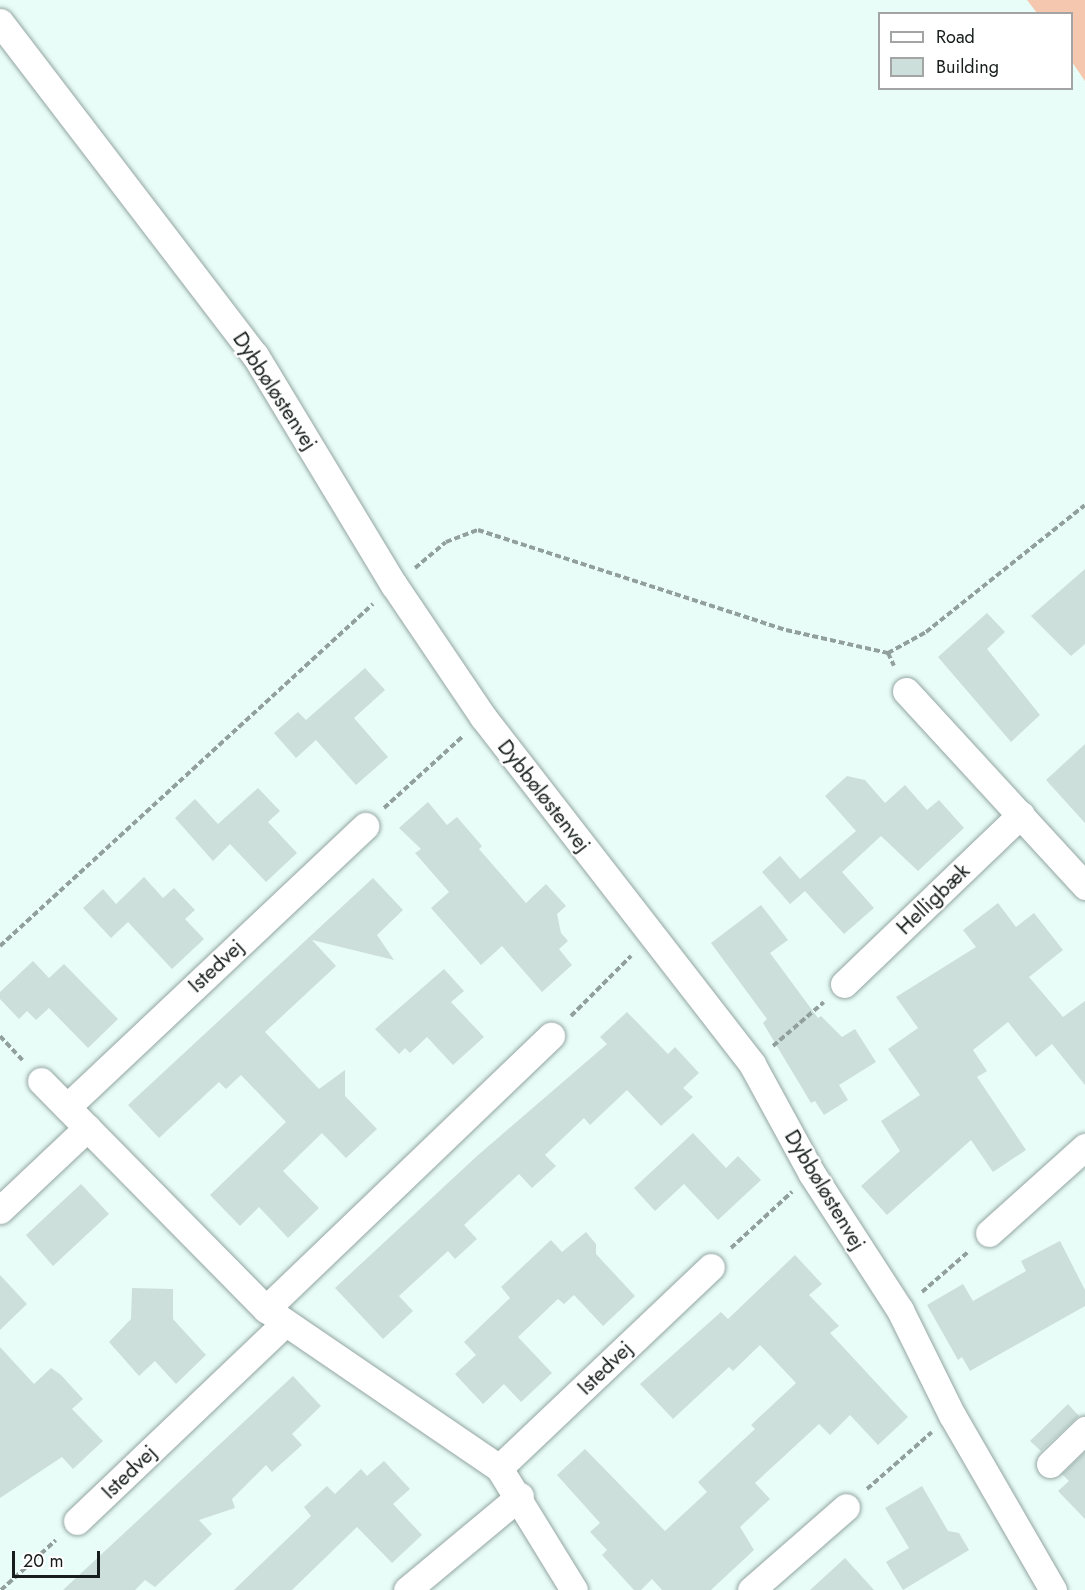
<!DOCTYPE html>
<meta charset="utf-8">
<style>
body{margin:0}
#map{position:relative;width:1085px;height:1590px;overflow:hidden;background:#e9fdf8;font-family:Jost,sans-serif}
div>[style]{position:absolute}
.green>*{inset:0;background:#f5c7af}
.building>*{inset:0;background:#ccdfda}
.path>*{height:4px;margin-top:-2px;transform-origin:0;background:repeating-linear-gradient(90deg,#92a09d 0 6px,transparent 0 9px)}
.roads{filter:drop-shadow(0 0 2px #93a5a1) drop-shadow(0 0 2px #93a5a1)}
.minor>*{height:27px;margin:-13.5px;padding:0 13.5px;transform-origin:13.5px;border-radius:13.5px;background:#fff}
span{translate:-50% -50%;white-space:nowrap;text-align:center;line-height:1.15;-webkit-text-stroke:4.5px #fff;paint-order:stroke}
.street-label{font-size:21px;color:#161d1b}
.legend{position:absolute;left:878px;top:12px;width:195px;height:78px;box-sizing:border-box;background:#fff;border:2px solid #a2a5a4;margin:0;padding:8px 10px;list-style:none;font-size:18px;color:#161d1b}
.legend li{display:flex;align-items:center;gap:12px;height:30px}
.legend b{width:30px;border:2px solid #a2a5a4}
.scale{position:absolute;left:12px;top:1551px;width:88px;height:27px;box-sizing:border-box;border:3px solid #161d1b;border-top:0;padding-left:8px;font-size:18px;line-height:21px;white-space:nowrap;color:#161d1b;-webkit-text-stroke:4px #fff;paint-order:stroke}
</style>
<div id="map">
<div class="green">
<i style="clip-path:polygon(1027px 0,1085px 0,1085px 81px,1072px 62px,1072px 14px,1037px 13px)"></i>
</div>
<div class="building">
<i style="clip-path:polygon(1085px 569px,1085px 644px,1071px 656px,1031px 616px)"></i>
<i style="clip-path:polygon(987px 613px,1005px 632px,987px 649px,1040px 715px,1011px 742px,938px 657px)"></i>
<i style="clip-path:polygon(365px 668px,385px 690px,354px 718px,388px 757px,356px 785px,316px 740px,296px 758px,274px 733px,298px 712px,306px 720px)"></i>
<i style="clip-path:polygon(1085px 744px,1085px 823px,1046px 780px)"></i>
<i style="clip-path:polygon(847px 776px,865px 780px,885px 803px,905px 785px,927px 810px,939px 800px,964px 828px,918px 871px,881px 836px,842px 872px,874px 908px,844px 934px,805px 891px,790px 904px,762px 872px,780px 856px,800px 879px,856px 831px,825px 796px)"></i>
<i style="clip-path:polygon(258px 788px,280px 811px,268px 822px,297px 853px,266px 882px,230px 844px,213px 861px,175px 818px,195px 799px,218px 824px)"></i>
<i style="clip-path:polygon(428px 802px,447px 825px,457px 817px,482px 846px,479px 849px,526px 903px,546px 884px,566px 906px,557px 914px,561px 933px,568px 941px,559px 949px,572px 965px,542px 992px,502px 946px,481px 965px,431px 908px,449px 892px,415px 853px,421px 849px,399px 828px)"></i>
<i style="clip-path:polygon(144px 877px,163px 898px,174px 888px,195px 910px,185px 919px,204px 939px,172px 969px,128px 922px,111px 938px,83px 908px,103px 889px,116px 904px)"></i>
<i style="clip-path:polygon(373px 878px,403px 910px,377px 935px,394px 960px,312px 940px,336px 966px,265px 1032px,319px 1089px,345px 1070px,345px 1096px,377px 1129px,346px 1158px,322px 1133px,283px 1171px,319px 1208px,288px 1238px,259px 1207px,240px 1226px,210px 1195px,286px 1122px,241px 1075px,226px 1089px,219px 1082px,159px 1138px,128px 1105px)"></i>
<i style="clip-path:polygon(998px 903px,1016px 927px,1034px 913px,1063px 950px,1029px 977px,1063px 1017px,1085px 1001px,1085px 1085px,1052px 1044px,1036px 1057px,1008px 1022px,973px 1050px,987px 1071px,977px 1077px,1026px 1150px,993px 1172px,971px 1140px,887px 1215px,861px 1186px,900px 1151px,881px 1121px,920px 1095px,888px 1049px,918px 1028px,896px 997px,976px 947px,963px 930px)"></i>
<i style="clip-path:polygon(761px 905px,788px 940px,770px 953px,818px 1018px,821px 1016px,842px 1037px,855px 1029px,876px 1062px,839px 1085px,848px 1100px,824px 1115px,815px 1101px,811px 1103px,763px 1023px,767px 1019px,711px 943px)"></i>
<i style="clip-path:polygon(33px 961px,49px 978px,64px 964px,118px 1019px,88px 1048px,49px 1008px,36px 1020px,27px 1011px,19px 1019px,0 999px,0 992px)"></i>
<i style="clip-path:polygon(444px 969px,464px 991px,451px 1002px,484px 1037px,453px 1065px,427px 1037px,410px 1053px,405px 1048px,399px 1054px,375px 1029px)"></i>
<i style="clip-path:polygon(627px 1012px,668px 1054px,675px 1047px,699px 1073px,683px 1088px,693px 1097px,661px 1126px,627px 1090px,590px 1125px,584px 1118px,545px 1155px,556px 1166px,532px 1188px,519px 1174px,464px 1225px,477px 1239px,455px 1259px,448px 1251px,399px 1296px,413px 1311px,383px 1339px,335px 1288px,477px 1156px,607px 1044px,600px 1037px)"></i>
<i style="clip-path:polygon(693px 1133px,726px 1168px,738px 1156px,761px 1180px,718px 1220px,684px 1184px,655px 1211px,634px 1188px)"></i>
<i style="clip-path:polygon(81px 1184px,109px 1214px,53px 1266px,26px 1235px)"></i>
<i style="clip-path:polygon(586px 1232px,596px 1244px,596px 1254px,635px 1296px,603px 1326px,574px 1295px,564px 1304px,558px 1299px,518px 1337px,552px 1373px,521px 1402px,504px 1384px,483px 1404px,455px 1374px,476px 1355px,464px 1342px,510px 1298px,501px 1287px,551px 1240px,562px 1252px)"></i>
<i style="clip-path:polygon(1060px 1241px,1085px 1290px,1085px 1306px,970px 1371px,962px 1357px,958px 1360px,927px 1305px,963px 1284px,973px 1301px,1026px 1271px,1021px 1261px)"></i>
<i style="clip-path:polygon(795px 1255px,822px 1284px,809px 1295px,839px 1326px,830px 1333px,908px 1417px,878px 1445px,850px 1415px,830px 1435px,819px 1424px,755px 1483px,770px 1499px,740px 1527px,754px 1550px,711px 1590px,662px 1590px,652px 1579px,641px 1590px,634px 1590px,602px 1555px,607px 1550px,590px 1532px,600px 1523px,557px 1475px,585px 1449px,665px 1531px,707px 1492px,698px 1482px,755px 1429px,751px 1425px,796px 1383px,760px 1345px,733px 1371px,729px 1367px,673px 1419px,640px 1384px,721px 1312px,728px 1319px)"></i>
<i style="clip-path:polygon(0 1275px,27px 1304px,0 1330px)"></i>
<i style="clip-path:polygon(132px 1288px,173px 1289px,173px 1319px,206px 1355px,176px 1384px,155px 1361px,139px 1376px,109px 1342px,131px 1319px)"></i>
<i style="clip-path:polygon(0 1347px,34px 1384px,51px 1368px,61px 1375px,83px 1399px,72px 1409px,103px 1441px,73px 1469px,62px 1457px,0 1498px)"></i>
<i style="clip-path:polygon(293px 1376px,321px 1406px,292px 1434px,302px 1445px,272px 1472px,266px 1465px,232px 1499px,235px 1508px,199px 1520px,212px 1534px,155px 1587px,145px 1580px,135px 1590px,63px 1590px)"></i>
<i style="clip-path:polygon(1068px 1404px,1079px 1416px,1041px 1451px,1030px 1441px)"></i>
<i style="clip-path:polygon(1085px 1452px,1085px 1519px,1058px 1491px,1069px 1481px,1062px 1474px)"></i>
<i style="clip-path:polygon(384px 1461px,410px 1489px,393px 1504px,422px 1535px,392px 1563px,357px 1527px,292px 1590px,234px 1590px,311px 1516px,304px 1507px,327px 1486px,335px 1494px,361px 1469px,367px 1476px)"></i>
<i style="clip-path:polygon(922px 1486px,948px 1531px,959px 1533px,969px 1550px,903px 1590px,886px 1562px,909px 1548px,885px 1508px)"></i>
<i style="clip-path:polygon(845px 1558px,874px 1590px,810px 1590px)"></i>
</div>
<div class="path">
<i style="left:415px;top:568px;width:40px;rotate:-40deg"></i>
<i style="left:446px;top:542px;width:34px;rotate:-21deg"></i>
<i style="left:478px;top:530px;width:324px;rotate:18deg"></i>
<i style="left:786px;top:630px;width:105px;rotate:12.7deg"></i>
<i style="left:888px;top:653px;width:43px;rotate:-28.9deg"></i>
<i style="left:926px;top:632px;width:203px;rotate:-38.6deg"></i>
<i style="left:888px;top:653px;width:14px;rotate:65deg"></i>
<i style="left:384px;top:808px;width:107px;rotate:-42.3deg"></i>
<i style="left:0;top:946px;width:506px;rotate:-42.52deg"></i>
<i style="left:571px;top:1016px;width:85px;rotate:-45deg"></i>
<i style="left:0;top:1036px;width:33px;rotate:47deg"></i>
<i style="left:773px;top:1046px;width:67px;rotate:-40.8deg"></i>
<i style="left:731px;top:1248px;width:83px;rotate:-42.6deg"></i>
<i style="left:922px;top:1292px;width:61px;rotate:-41deg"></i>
<i style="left:867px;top:1489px;width:86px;rotate:-41.2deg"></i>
<i style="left:1px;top:1590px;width:74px;rotate:-42.3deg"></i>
</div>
<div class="roads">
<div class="minor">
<i style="left:0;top:22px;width:419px;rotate:52.6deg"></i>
<i style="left:255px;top:355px;width:269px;rotate:58.9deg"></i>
<i style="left:394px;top:585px;width:159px;rotate:56deg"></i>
<i style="left:483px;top:717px;width:439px;rotate:52.2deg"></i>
<i style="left:752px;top:1064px;width:125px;rotate:61.4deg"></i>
<i style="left:812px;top:1174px;width:162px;rotate:57.1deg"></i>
<i style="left:900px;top:1310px;width:117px;rotate:63.7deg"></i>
<i style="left:952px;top:1415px;width:202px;rotate:60deg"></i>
<i style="left:906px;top:691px;width:265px;rotate:47.4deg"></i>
<i style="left:844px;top:984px;width:245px;rotate:-43.8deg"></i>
<i style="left:41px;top:1081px;width:320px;rotate:45.4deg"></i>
<i style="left:266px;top:1309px;width:282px;rotate:34.3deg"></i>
<i style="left:499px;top:1468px;width:143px;rotate:58.4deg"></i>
<i style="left:67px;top:1107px;width:410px;rotate:-43.3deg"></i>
<i style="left:0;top:1210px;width:120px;rotate:-43.3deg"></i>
<i style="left:989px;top:1233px;width:129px;rotate:-41.9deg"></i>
<i style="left:266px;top:1309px;width:395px;rotate:-43.8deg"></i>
<i style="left:1050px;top:1464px;width:49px;rotate:-44.2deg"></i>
<i style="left:499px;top:1468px;width:292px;rotate:-43.5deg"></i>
<i style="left:77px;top:1521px;width:287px;rotate:-43.6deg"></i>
<i style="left:407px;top:1590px;width:147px;rotate:-39.8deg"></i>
<i style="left:751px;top:1590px;width:126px;rotate:-41.1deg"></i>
</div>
</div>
<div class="street-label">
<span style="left:275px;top:391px;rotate:57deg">Dybbøløstenvej</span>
<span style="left:544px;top:796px;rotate:52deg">Dybbøløstenvej</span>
<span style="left:933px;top:899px;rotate:-44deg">Helligbæk</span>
<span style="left:216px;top:966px;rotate:-43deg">Istedvej</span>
<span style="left:825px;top:1190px;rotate:59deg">Dybbøløstenvej</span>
<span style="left:605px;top:1368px;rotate:-44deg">Istedvej</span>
<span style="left:129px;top:1472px;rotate:-44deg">Istedvej</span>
</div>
<ul class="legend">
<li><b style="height:8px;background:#fff"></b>Road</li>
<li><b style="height:16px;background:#ccdfda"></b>Building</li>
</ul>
<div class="scale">20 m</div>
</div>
